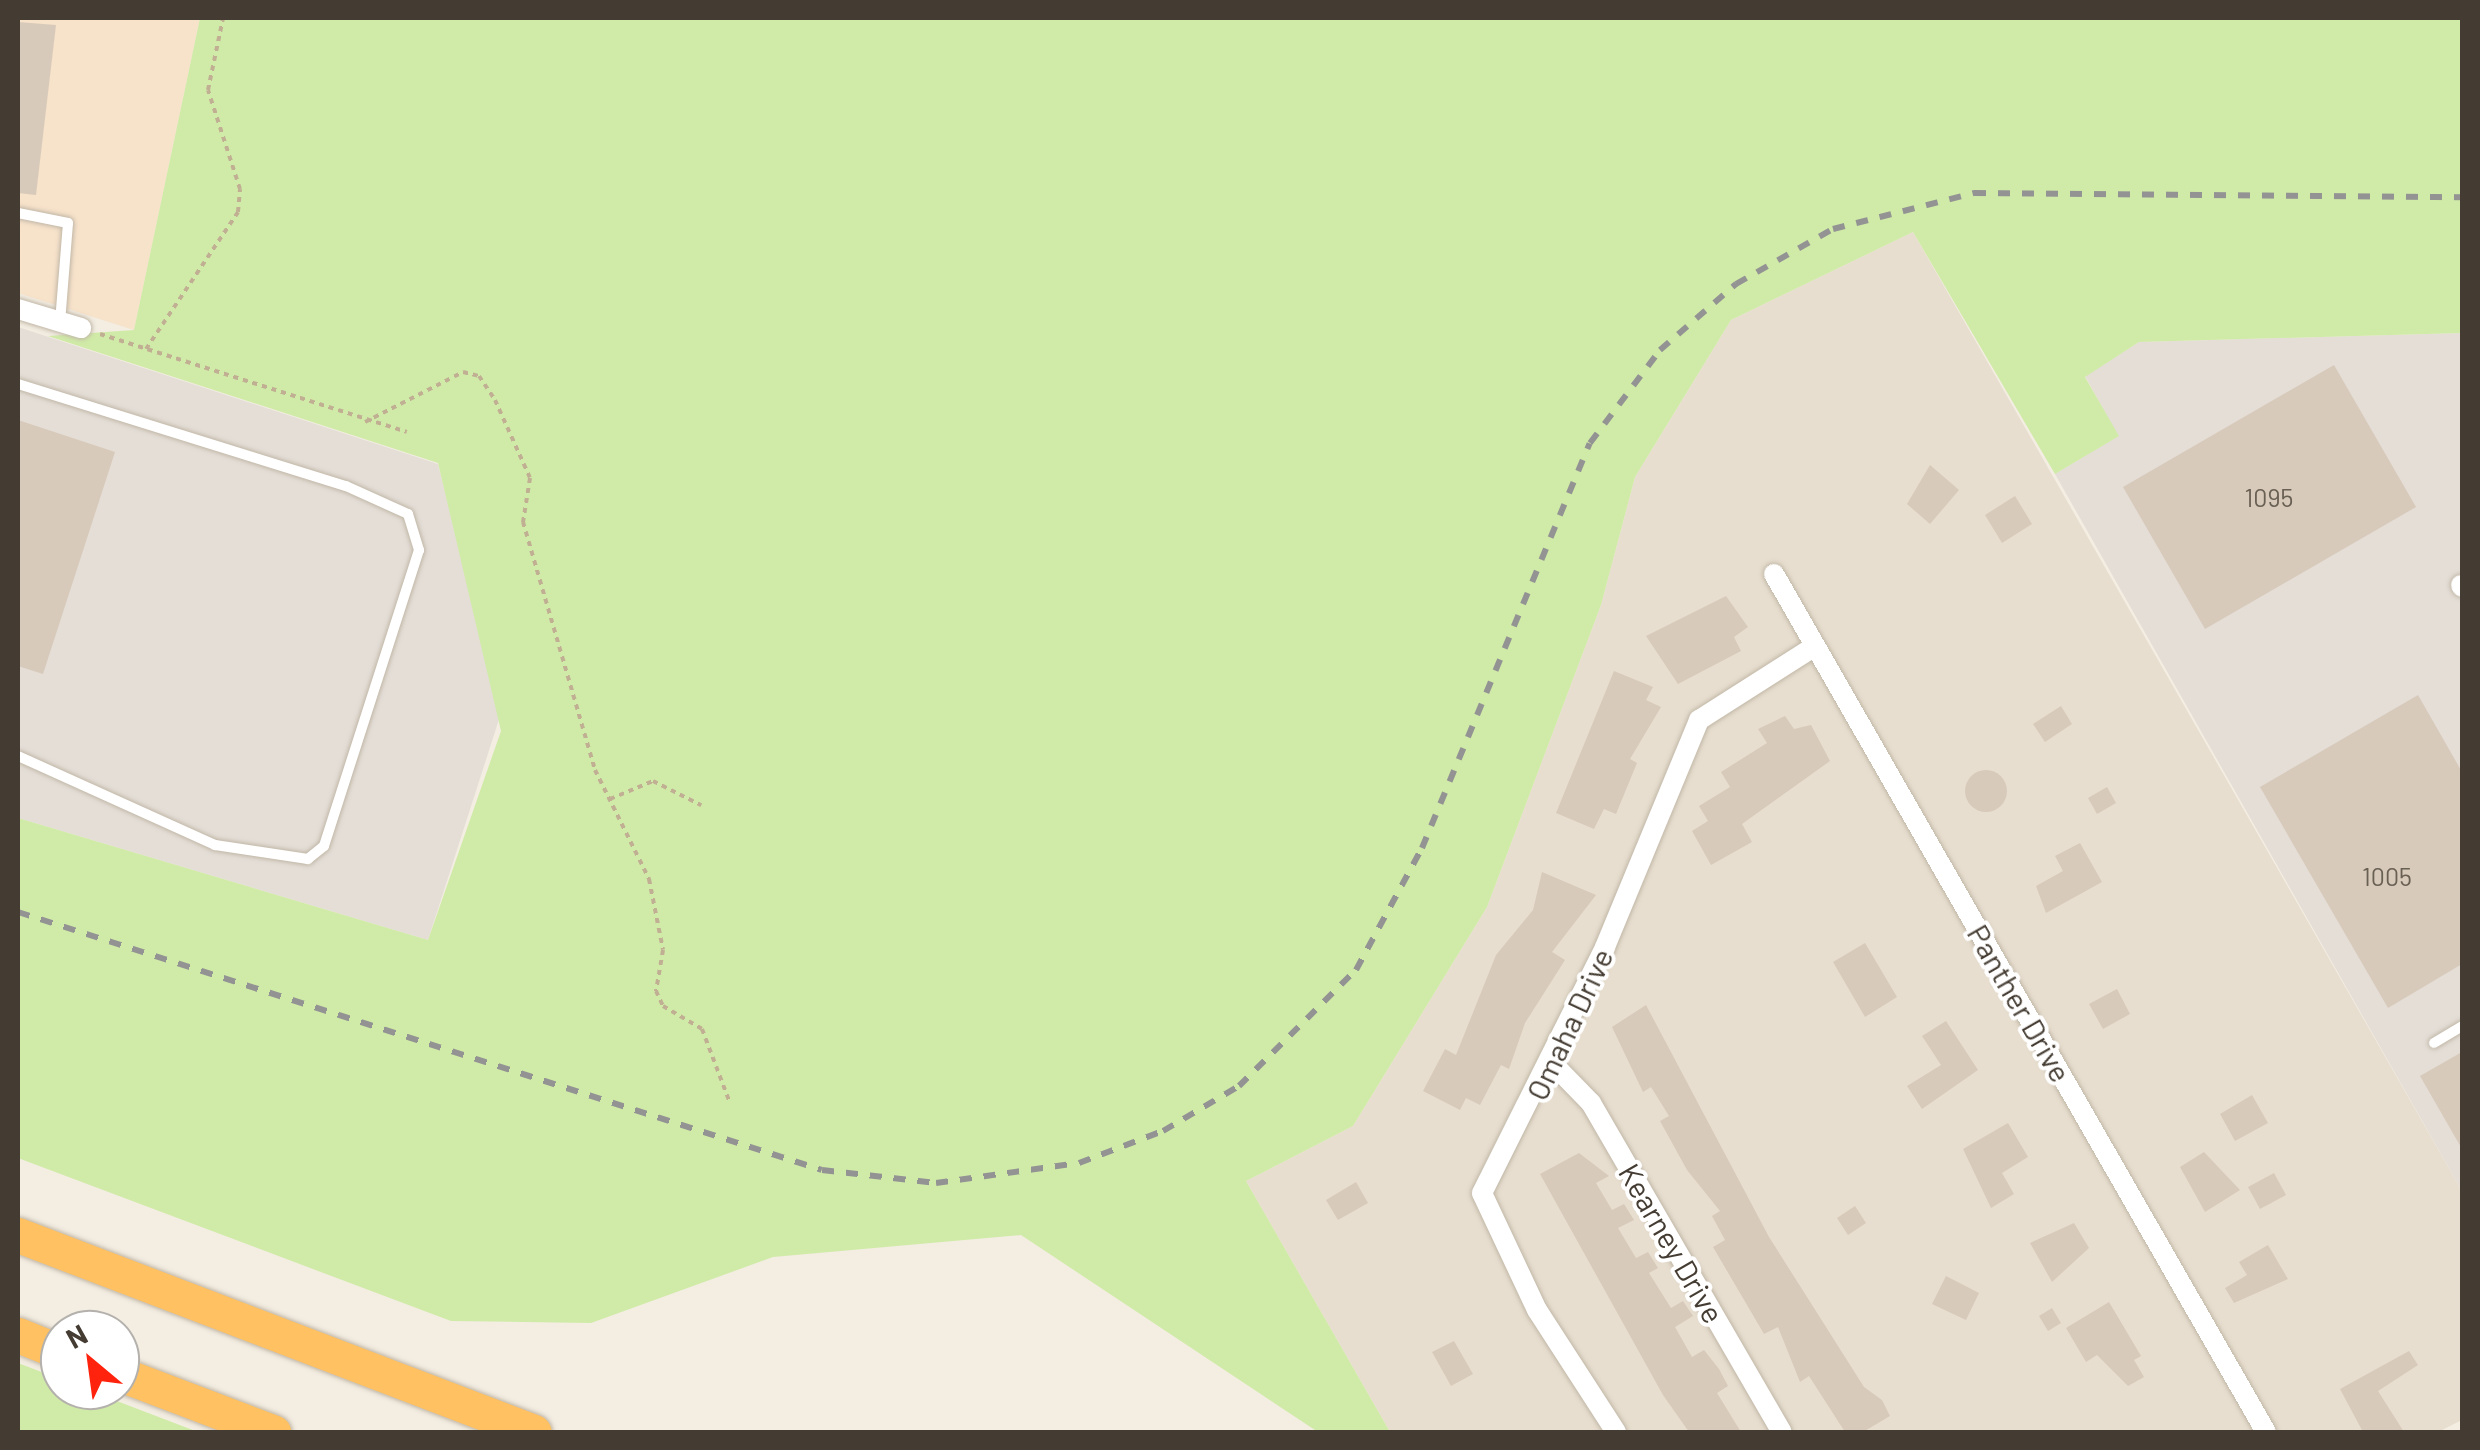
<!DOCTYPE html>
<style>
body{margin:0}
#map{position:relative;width:2480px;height:1450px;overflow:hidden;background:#f3ede2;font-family:Barlow,sans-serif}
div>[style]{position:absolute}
.residential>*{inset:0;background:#e7decf}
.commercial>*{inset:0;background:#f7e2ca}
.industrial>*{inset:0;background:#e4ded7}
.green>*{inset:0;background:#d0eba7}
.building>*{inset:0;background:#d8caba}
.round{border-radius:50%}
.path>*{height:4px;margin-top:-2px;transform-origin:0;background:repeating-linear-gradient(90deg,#c1af94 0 5px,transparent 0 10px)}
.roads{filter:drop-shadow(0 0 2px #c1b7a7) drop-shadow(0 0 2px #c1b7a7)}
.service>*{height:10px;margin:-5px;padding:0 5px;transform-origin:5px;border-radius:5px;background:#fff}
.minor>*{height:20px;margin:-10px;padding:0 10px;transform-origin:10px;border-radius:10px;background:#fff}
.motorway>*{height:35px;margin:-17.5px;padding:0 17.5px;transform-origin:17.5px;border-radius:17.5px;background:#ffc161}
.rail>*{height:6px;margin-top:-3px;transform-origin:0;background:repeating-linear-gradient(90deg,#939393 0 12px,transparent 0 24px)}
span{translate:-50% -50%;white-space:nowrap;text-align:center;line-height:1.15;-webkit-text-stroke:8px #fff;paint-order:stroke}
.number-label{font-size:25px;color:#696054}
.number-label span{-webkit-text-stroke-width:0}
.street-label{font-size:30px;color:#443c32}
.frame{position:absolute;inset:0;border:20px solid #443c32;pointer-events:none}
.north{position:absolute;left:40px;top:1310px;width:100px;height:100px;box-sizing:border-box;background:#fff;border:2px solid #b4b1ad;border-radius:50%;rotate:331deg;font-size:28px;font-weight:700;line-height:40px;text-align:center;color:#443c32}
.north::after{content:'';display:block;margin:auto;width:35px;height:45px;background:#ff230d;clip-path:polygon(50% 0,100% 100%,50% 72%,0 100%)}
</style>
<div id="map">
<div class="residential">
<i style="clip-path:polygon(1913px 232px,2462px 1191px,2462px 1420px,2438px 1432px,1390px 1432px,1246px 1181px,1353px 1126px,1487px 907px,1601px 605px,1635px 477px,1731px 320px)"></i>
</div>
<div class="commercial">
<i style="clip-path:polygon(18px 18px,200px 18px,134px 330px,18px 293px)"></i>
</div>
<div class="industrial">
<i style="clip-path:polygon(18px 327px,438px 464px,501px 713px,428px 940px,18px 818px)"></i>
<i style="clip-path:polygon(2462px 333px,2462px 1191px,2055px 474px,2118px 436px,2085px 376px,2139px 342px)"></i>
</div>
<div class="green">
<i style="clip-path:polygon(200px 18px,2462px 18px,2462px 333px,2139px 342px,2085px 377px,2119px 436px,2055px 474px,1913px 232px,1731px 320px,1635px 477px,1601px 605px,1487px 907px,1353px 1126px,1246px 1181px,1390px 1432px,1318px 1432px,1021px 1235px,773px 1257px,591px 1323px,451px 1321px,18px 1158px,18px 818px,428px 940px,501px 731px,438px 463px,48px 336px,134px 330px)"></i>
<i style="clip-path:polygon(18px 1363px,60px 1379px,60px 1390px,88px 1390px,198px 1432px,18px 1432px)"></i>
</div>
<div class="building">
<i style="clip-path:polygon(18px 22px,56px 25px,36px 195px,18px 193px)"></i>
<i style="clip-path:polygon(2334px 365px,2416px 507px,2205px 629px,2123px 487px)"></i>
<i style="clip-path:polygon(18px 420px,115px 452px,43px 674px,18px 666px)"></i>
<i style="clip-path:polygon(1930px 465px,1959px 490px,1930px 524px,1907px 504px)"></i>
<i style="clip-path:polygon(2015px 496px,2032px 524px,2002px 543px,1985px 515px)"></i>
<i style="clip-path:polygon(1726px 596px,1748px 627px,1734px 637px,1741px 651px,1678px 684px,1646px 636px)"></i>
<i style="clip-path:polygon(1614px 671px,1653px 687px,1646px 700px,1661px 707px,1630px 759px,1637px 763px,1616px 814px,1604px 809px,1594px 829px,1556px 813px)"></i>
<i style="clip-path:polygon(2418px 695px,2462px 772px,2462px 964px,2388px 1008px,2260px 787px)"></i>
<i style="clip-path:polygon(2061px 706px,2072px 724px,2045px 742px,2033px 724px)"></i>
<i style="clip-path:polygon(1785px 716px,1794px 729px,1811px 725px,1830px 761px,1742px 824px,1752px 842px,1711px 865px,1692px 831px,1708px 821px,1699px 806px,1730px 787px,1721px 772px,1767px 743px,1758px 729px)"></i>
<i class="round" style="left:1965px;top:770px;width:42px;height:42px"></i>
<i style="clip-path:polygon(2107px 787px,2116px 803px,2097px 814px,2088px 798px)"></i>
<i style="clip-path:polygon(2080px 843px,2102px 882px,2046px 913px,2036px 886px,2063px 871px,2055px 856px)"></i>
<i style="clip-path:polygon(1542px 872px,1596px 895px,1552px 952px,1565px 960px,1525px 1023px,1509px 1069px,1501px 1065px,1480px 1105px,1466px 1098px,1460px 1110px,1423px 1091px,1445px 1049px,1456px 1055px,1496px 955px,1533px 910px)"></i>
<i style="clip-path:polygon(1865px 943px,1897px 997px,1865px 1017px,1833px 962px)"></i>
<i style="clip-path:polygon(2117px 989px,2130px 1014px,2103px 1029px,2089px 1004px)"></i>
<i style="clip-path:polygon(1646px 1005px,1769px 1237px,1864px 1387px,1882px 1400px,1890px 1416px,1863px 1432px,1845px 1432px,1809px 1376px,1800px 1382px,1778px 1327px,1764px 1334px,1713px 1247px,1725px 1240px,1712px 1216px,1720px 1211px,1687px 1170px,1660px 1121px,1669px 1116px,1651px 1087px,1643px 1092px,1612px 1027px)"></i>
<i style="clip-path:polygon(1946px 1021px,1978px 1070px,1922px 1109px,1907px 1086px,1941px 1065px,1922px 1036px)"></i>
<i style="clip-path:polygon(2462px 1052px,2462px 1149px,2420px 1076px)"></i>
<i style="clip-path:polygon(2252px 1095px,2268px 1123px,2235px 1141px,2220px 1114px)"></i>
<i style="clip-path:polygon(2008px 1123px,2028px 1157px,2002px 1173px,2014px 1194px,1991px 1208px,1963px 1149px)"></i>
<i style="clip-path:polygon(2204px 1152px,2240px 1190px,2205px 1212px,2180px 1167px)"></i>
<i style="clip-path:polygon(1579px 1153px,1609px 1176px,1596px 1183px,1612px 1210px,1624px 1204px,1634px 1220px,1618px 1228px,1636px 1258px,1648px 1252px,1658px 1268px,1649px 1273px,1671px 1308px,1683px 1301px,1693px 1316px,1675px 1327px,1692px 1357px,1704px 1350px,1719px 1369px,1728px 1386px,1717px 1393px,1741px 1432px,1689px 1432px,1663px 1395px,1540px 1174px)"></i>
<i style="clip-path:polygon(2274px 1173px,2286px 1195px,2260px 1209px,2248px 1187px)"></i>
<i style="clip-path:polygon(1356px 1182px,1368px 1203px,1338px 1220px,1326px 1200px)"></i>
<i style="clip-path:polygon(1855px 1206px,1866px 1223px,1848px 1235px,1837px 1218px)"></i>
<i style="clip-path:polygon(2074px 1223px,2089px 1248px,2052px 1282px,2030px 1243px)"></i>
<i style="clip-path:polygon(2268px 1245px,2288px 1279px,2234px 1303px,2225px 1288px,2247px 1275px,2239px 1262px)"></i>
<i style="clip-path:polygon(1946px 1276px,1979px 1293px,1966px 1320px,1932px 1304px)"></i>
<i style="clip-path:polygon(2109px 1302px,2141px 1356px,2134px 1360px,2144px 1377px,2128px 1386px,2097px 1355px,2086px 1362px,2066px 1328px)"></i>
<i style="clip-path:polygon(2052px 1308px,2061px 1323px,2048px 1331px,2039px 1316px)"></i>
<i style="clip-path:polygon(1454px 1341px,1473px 1374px,1451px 1386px,1432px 1352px)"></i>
<i style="clip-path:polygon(2409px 1351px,2418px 1365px,2378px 1391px,2404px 1432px,2363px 1432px,2340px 1389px)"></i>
</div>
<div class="path">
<i style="left:100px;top:334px;width:322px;rotate:17.7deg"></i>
<i style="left:146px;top:349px;width:165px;rotate:-56.1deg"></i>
<i style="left:238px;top:212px;width:23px;rotate:-85deg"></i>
<i style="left:240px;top:189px;width:104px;rotate:-107.9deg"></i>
<i style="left:208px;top:90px;width:74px;rotate:-78.2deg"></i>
<i style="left:365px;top:422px;width:110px;rotate:-27deg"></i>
<i style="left:463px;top:372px;width:16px;rotate:14deg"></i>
<i style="left:479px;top:376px;width:29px;rotate:56deg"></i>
<i style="left:495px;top:400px;width:85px;rotate:65.8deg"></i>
<i style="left:530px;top:478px;width:45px;rotate:99deg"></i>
<i style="left:523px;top:522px;width:258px;rotate:73.8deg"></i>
<i style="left:595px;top:770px;width:122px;rotate:63.6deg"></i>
<i style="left:649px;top:879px;width:72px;rotate:78.8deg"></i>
<i style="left:663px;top:950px;width:42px;rotate:99.7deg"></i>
<i style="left:656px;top:991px;width:17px;rotate:65deg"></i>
<i style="left:663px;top:1006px;width:45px;rotate:30.5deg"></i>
<i style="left:702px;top:1029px;width:79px;rotate:69.3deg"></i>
<i style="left:610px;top:799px;width:47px;rotate:-22.7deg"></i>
<i style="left:653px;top:781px;width:54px;rotate:26.6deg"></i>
</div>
<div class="roads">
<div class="service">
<i style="left:18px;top:213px;width:51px;rotate:11.3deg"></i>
<i style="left:68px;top:223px;width:99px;rotate:94.6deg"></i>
<i style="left:18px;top:384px;width:343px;rotate:17.3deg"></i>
<i style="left:346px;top:486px;width:68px;rotate:24.3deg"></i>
<i style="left:408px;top:514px;width:38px;rotate:73deg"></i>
<i style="left:419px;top:550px;width:311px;rotate:107.8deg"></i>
<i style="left:324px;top:846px;width:21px;rotate:141deg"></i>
<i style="left:308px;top:859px;width:94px;rotate:-171.4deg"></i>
<i style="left:215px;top:845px;width:216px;rotate:-155.7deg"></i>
<i style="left:2434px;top:1043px;width:33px;rotate:-31deg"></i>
</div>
<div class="minor">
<i style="left:18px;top:309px;width:66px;rotate:16.8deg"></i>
<i style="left:1774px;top:574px;width:989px;rotate:60.17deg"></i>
<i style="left:2461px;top:585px;width:2px;rotate:63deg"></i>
<i style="left:1551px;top:1062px;width:57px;rotate:45.7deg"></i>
<i style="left:1591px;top:1103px;width:380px;rotate:59.9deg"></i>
<i style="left:1616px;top:1432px;width:145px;rotate:-122.9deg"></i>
<i style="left:1537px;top:1310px;width:129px;rotate:-115.2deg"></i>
<i style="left:1482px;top:1193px;width:275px;rotate:-63.4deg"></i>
<i style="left:1605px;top:947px;width:246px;rotate:-67.5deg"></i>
<i style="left:1699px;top:720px;width:134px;rotate:-32.5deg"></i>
</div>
<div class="motorway">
<i style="left:18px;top:1235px;width:552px;rotate:20.9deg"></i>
<i style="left:18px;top:1335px;width:45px;rotate:22deg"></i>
<i style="left:120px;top:1374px;width:164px;rotate:20.8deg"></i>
</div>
</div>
<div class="rail">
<i style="left:18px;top:912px;width:844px;rotate:17.79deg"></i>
<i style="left:822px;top:1170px;width:115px;rotate:6.5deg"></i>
<i style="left:936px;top:1183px;width:144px;rotate:-8deg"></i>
<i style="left:1079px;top:1163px;width:90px;rotate:-20.9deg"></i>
<i style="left:1163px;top:1131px;width:88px;rotate:-30.6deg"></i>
<i style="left:1239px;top:1086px;width:165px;rotate:-44.8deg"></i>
<i style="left:1356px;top:970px;width:139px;rotate:-61.6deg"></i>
<i style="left:1422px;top:848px;width:438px;rotate:-67.5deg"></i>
<i style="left:1590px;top:443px;width:116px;rotate:-53deg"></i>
<i style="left:1660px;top:350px;width:101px;rotate:-41deg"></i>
<i style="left:1736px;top:284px;width:112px;rotate:-29.6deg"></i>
<i style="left:1833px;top:229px;width:146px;rotate:-14.3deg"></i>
<i style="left:1974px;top:193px;width:488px;rotate:0.5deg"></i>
</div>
<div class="number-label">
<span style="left:2269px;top:497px">1095</span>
<span style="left:2387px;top:876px">1005</span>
</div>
<div class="street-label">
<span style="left:2020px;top:1003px;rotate:60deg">Panther Drive</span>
<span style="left:1569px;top:1024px;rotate:-65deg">Omaha Drive</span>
<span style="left:1672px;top:1243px;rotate:60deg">Kearney Drive</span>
</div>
<div class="frame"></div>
<div class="north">N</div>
</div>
